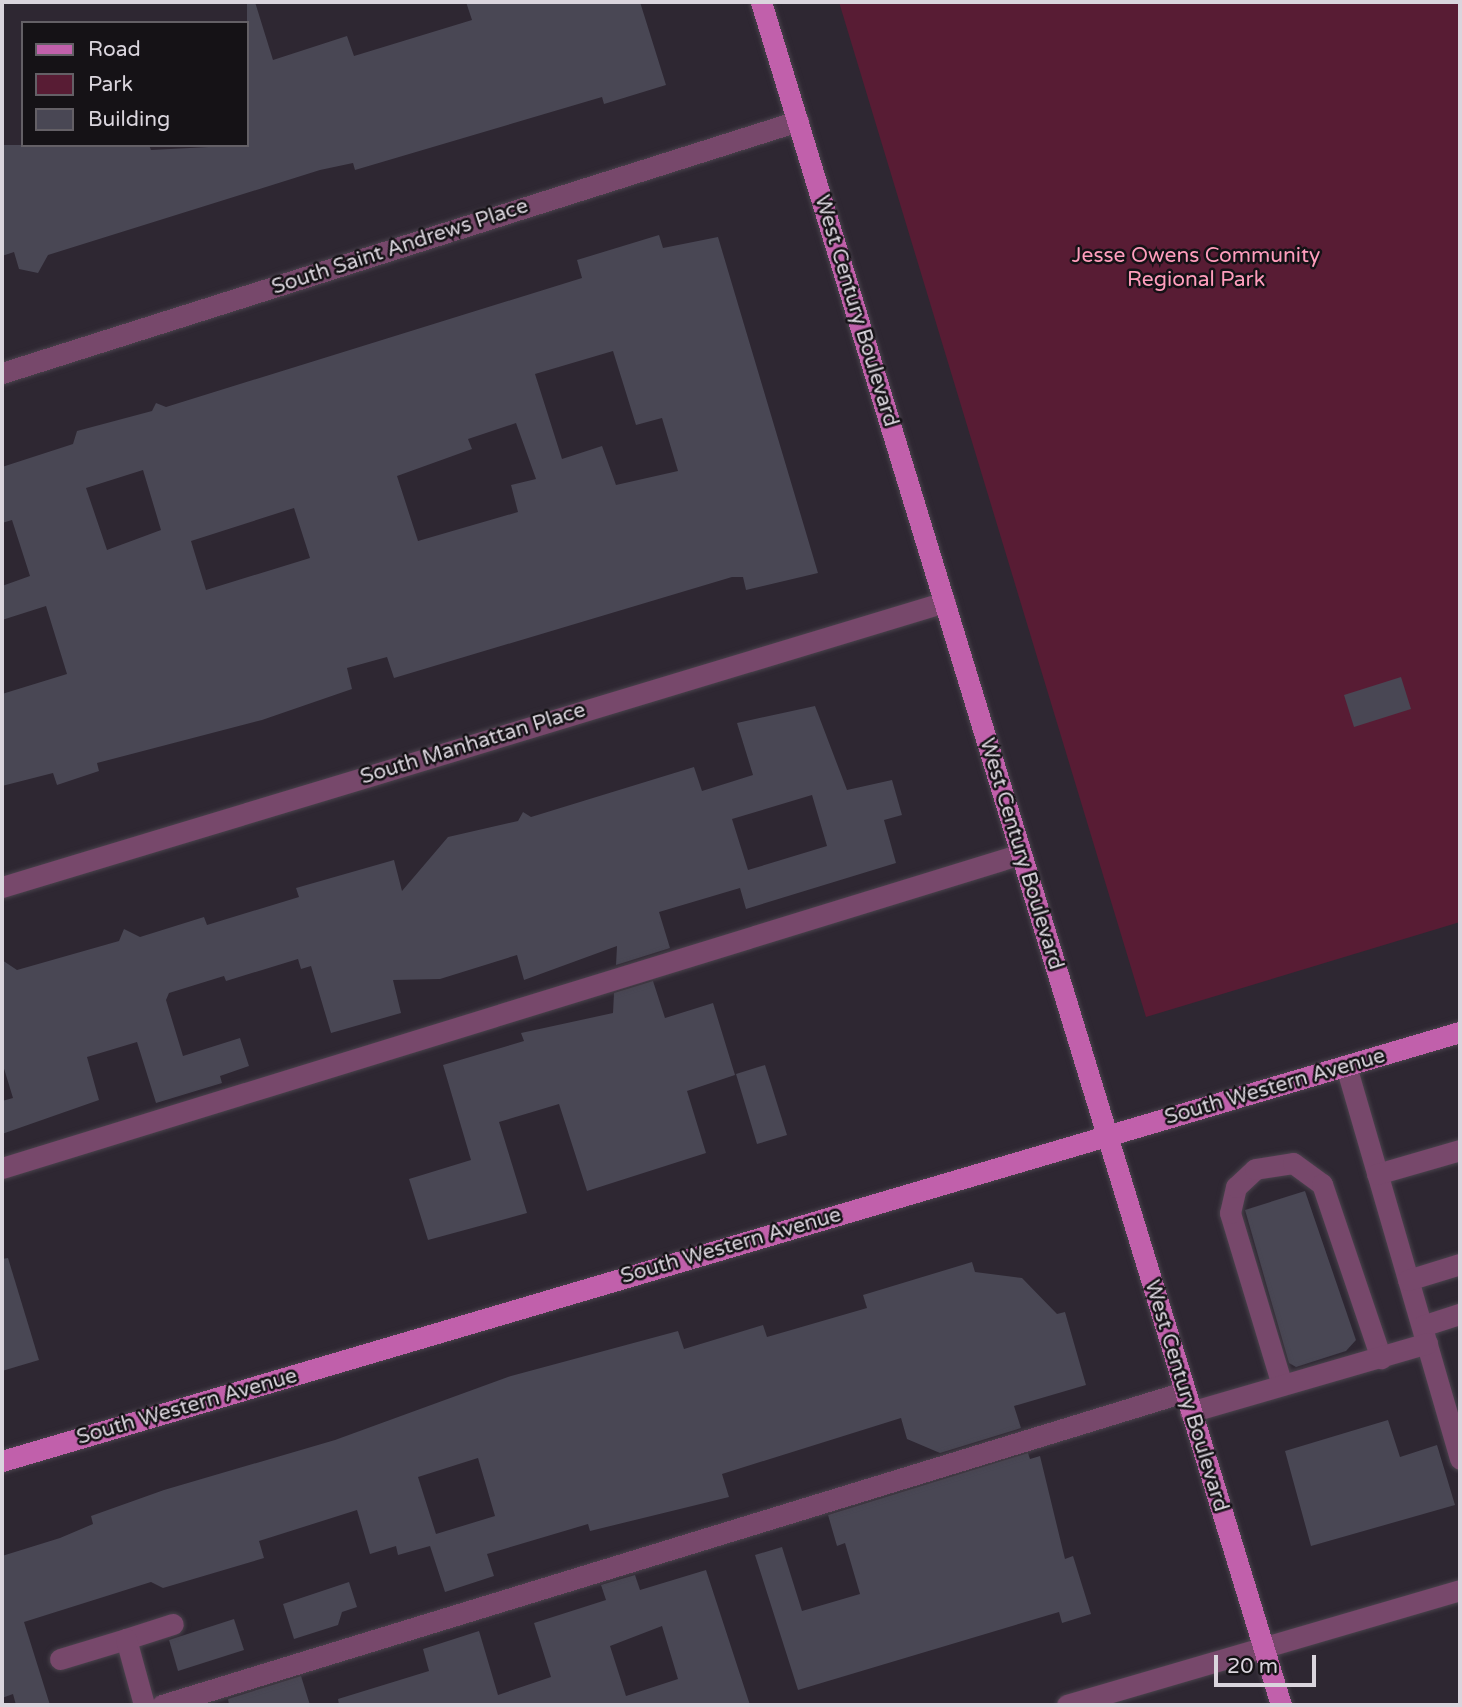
<!DOCTYPE html>
<style>
body{margin:0}
#map{position:relative;width:1462px;height:1707px;overflow:hidden;background:#2e2732;font-family:"Varela Round",sans-serif}
div>[style]{position:absolute}
.green>*{inset:0;background:#581c34}
.building>*{inset:0;background:#494754}
.roads{filter:drop-shadow(0 0 2px #4a434d) drop-shadow(0 0 2px #4a434d)}
.minor>*{height:21px;margin:-10.5px;padding:0 10.5px;transform-origin:10.5px;border-radius:10.5px;background:#77486b}
.major>*{height:21px;margin:-10.5px;padding:0 10.5px;transform-origin:10.5px;border-radius:10.5px;background:#c160ab}
span{translate:-50% -50%;white-space:nowrap;text-align:center;line-height:1.15;-webkit-text-stroke:5px #151216;paint-order:stroke}
.street-label{font-size:21px;color:#dad5dd}
.park-label{font-size:21px;color:#fe9dbc}
.frame{position:absolute;inset:0;border:4px solid #dad5dd;pointer-events:none}
.legend{position:absolute;left:21px;top:21px;width:228px;height:126px;box-sizing:border-box;background:#151216;border:2px solid #646066;margin:0;padding:9px 12px;list-style:none;font-size:21px;color:#dad5dd}
.legend li{display:flex;align-items:center;gap:14px;height:35px}
.legend b{width:35px;border:2px solid #646066}
.scale{position:absolute;left:1214px;top:1655px;width:102px;height:32px;box-sizing:border-box;border:4px solid #dad5dd;border-top:0;padding-left:9px;font-size:21px;line-height:24px;white-space:nowrap;color:#dad5dd;-webkit-text-stroke:5px #151216;paint-order:stroke}
</style>
<div id="map">
<div class="green">
<i style="clip-path:polygon(839px 2px,1460px 2px,1460px 922px,1146px 1017px)"></i>
</div>
<div class="building">
<i style="clip-path:polygon(247px 2px,255px 2px,273px 60px,347px 36px,354px 56px,472px 20px,466px 2px,640px 2px,666px 85px,604px 104px,602px 97px,355px 170px,353px 163px,320px 170px,48px 255px,38px 273px,19px 269px,14px 252px,2px 256px,2px 145px,149px 145px,151px 150px,247px 145px)"></i>
<i style="clip-path:polygon(evenodd,659px 235px,663px 248px,718px 237px,818px 573px,746px 590px,743px 577px,732px 577px,394px 678px,387px 657px,347px 668px,352px 689px,262px 720px,97px 763px,99px 771px,57px 785px,53px 773px,2px 786px,2px 694px,67px 674px,46px 606px,2px 620px,2px 586px,30px 576px,12px 520px,2px 523px,2px 467px,73px 444px,77px 431px,152px 411px,156px 403px,166px 407px,582px 278px,577px 260px,659px 235px,613px 351px,636px 425px,662px 418px,678px 471px,616px 485px,602px 446px,562px 459px,535px 374px,613px 351px,659px 235px,516px 423px,536px 479px,511px 485px,518px 512px,418px 541px,397px 476px,472px 449px,468px 439px,516px 423px,659px 235px,143px 470px,161px 530px,107px 550px,86px 488px,143px 470px,659px 235px,294px 508px,310px 558px,206px 590px,191px 541px,294px 508px)"></i>
<i style="clip-path:polygon(1401px 677px,1411px 709px,1354px 727px,1344px 695px)"></i>
<i style="clip-path:polygon(evenodd,815px 706px,847px 790px,892px 780px,902px 815px,884px 820px,896px 863px,746px 909px,740px 888px,659px 912px,670px 948px,616px 965px,617px 946px,524px 980px,517px 955px,440px 979px,393px 980px,401px 1013px,331px 1033px,311px 966px,301px 969px,298px 959px,226px 981px,224px 976px,169px 993px,166px 1000px,183px 1056px,240px 1038px,249px 1066px,220px 1076px,222px 1083px,156px 1103px,137px 1042px,87px 1057px,99px 1100px,2px 1134px,2px 1101px,13px 1098px,2px 1062px,2px 960px,17px 970px,119px 941px,124px 929px,140px 937px,204px 917px,207px 925px,299px 897px,296px 888px,394px 860px,402px 891px,448px 837px,518px 821px,523px 812px,531px 817px,694px 767px,702px 791px,753px 775px,737px 723px,815px 706px,812px 795px,827px 846px,748px 870px,732px 819px,812px 795px)"></i>
<i style="clip-path:polygon(653px 981px,665px 1018px,713px 1003px,735px 1075px,687px 1091px,706px 1153px,587px 1191px,559px 1104px,499px 1122px,527px 1213px,428px 1240px,409px 1179px,471px 1160px,443px 1065px,524px 1041px,521px 1033px,613px 1013px,614px 993px)"></i>
<i style="clip-path:polygon(765px 1065px,787px 1135px,757px 1144px,736px 1074px)"></i>
<i style="clip-path:polygon(1305px 1191px,1356px 1340px,1346px 1351px,1296px 1367px,1289px 1363px,1245px 1210px)"></i>
<i style="clip-path:polygon(8px 1258px,39px 1360px,2px 1371px,2px 1259px)"></i>
<i style="clip-path:polygon(evenodd,972px 1262px,975px 1272px,1022px 1278px,1057px 1314px,1065px 1312px,1086px 1385px,1014px 1406px,1021px 1428px,940px 1453px,907px 1439px,901px 1418px,722px 1474px,729px 1497px,590px 1531px,588px 1524px,487px 1554px,494px 1576px,445px 1592px,430px 1546px,398px 1555px,396px 1546px,370px 1554px,357px 1510px,259px 1541px,264px 1558px,163px 1588px,151px 1582px,24px 1622px,50px 1705px,16px 1705px,13px 1694px,2px 1698px,2px 1556px,60px 1538px,93px 1524px,91px 1516px,164px 1490px,335px 1440px,511px 1376px,678px 1331px,684px 1349px,763px 1325px,767px 1337px,867px 1308px,863px 1295px,972px 1262px,478px 1458px,495px 1516px,436px 1534px,418px 1477px,478px 1458px)"></i>
<i style="clip-path:polygon(1388px 1420px,1400px 1457px,1437px 1445px,1455px 1505px,1311px 1546px,1285px 1451px)"></i>
<i style="clip-path:polygon(1028px 1453px,1030px 1459px,1040px 1456px,1065px 1559px,1073px 1556px,1091px 1614px,1062px 1623px,1059px 1612px,798px 1690px,755px 1555px,782px 1547px,802px 1611px,860px 1594px,845px 1543px,837px 1546px,828px 1515px)"></i>
<i style="clip-path:polygon(evenodd,706px 1570px,750px 1705px,339px 1705px,338px 1699px,429px 1671px,423px 1649px,479px 1631px,498px 1695px,551px 1677px,534px 1623px,606px 1600px,601px 1585px,635px 1575px,640px 1590px,706px 1570px,662px 1626px,678px 1679px,626px 1696px,610px 1646px,662px 1626px)"></i>
<i style="clip-path:polygon(349px 1582px,357px 1607px,342px 1612px,338px 1625px,294px 1639px,283px 1604px)"></i>
<i style="clip-path:polygon(234px 1619px,244px 1650px,178px 1671px,169px 1640px)"></i>
<i style="clip-path:polygon(301px 1676px,310px 1705px,229px 1705px,228px 1699px)"></i>
</div>
<div class="roads">
<div class="minor">
<i style="left:2px;top:373px;width:835px;rotate:-17.57deg"></i>
<i style="left:2px;top:887px;width:985px;rotate:-16.82deg"></i>
<i style="left:1346px;top:1066px;width:409px;rotate:73.8deg"></i>
<i style="left:2px;top:1168px;width:1066px;rotate:-17.13deg"></i>
<i style="left:1377px;top:1174px;width:86px;rotate:-16.1deg"></i>
<i style="left:1408px;top:1280px;width:54px;rotate:-17.1deg"></i>
<i style="left:1422px;top:1326px;width:40px;rotate:-18deg"></i>
<i style="left:1282px;top:1385px;width:180px;rotate:-106.8deg"></i>
<i style="left:1230px;top:1213px;width:27px;rotate:-77deg"></i>
<i style="left:1236px;top:1187px;width:26px;rotate:-43deg"></i>
<i style="left:1255px;top:1169px;width:38px;rotate:-9deg"></i>
<i style="left:1293px;top:1163px;width:36px;rotate:36deg"></i>
<i style="left:1322px;top:1184px;width:184px;rotate:71.3deg"></i>
<i style="left:1190px;top:1412px;width:247px;rotate:-16.2deg"></i>
<i style="left:126px;top:1639px;width:49px;rotate:-17.7deg"></i>
<i style="left:60px;top:1659px;width:69px;rotate:-16.9deg"></i>
<i style="left:126px;top:1639px;width:68px;rotate:74.7deg"></i>
<i style="left:162px;top:1705px;width:1069px;rotate:-17.03deg"></i>
<i style="left:1067px;top:1705px;width:409px;rotate:-16.3deg"></i>
</div>
<div class="major">
<i style="left:761px;top:2px;width:1781px;rotate:73.02deg"></i>
<i style="left:2px;top:1461px;width:1520px;rotate:-16.4deg"></i>
</div>
</div>
<div class="street-label">
<span style="left:400px;top:247px;rotate:-18deg">South Saint Andrews Place</span>
<span style="left:856px;top:311px;rotate:73deg">West Century Boulevard</span>
<span style="left:473px;top:744px;rotate:-17deg">South Manhattan Place</span>
<span style="left:1021px;top:854px;rotate:73deg">West Century Boulevard</span>
<span style="left:1275px;top:1087px;rotate:-16deg">South Western Avenue</span>
<span style="left:731px;top:1246px;rotate:-16deg">South Western Avenue</span>
<span style="left:1186px;top:1396px;rotate:73deg">West Century Boulevard</span>
<span style="left:187px;top:1407px;rotate:-16deg">South Western Avenue</span>
</div>
<div class="park-label">
<span style="left:1196px;top:268px">Jesse Owens Community<br>Regional Park</span>
</div>
<div class="frame"></div>
<ul class="legend">
<li><b style="height:9px;background:#c160ab"></b>Road</li>
<li><b style="height:19px;background:#581c34"></b>Park</li>
<li><b style="height:19px;background:#494754"></b>Building</li>
</ul>
<div class="scale">20 m</div>
</div>
